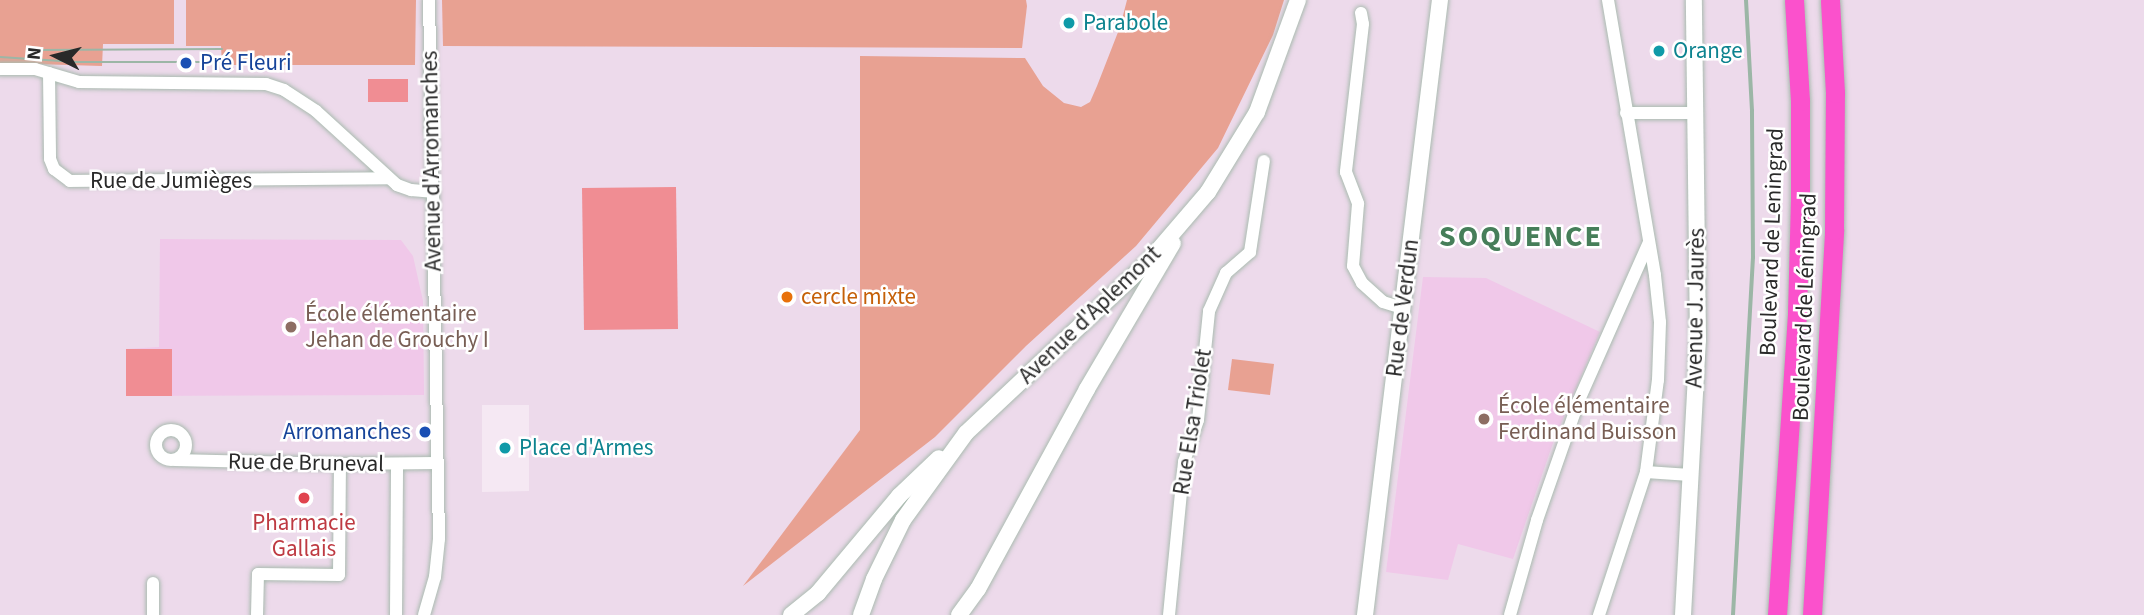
<!DOCTYPE html>
<meta charset="utf-8">
<style>
body{margin:0}
#map{position:relative;width:2144px;height:615px;overflow:hidden;background:#eddaeb;font-family:"Source Sans 3",sans-serif}
div>[style]{position:absolute}
.education>*{inset:0;background:#f0c8e9}
.green>*{inset:0;background:#e8a192}
.pitch>*{inset:0;background:#f08d93}
.plaza>*{inset:0;background:#f5e8f3}
.roads{filter:drop-shadow(0 0 2px #aabbb0) drop-shadow(0 0 2px #aabbb0)}
.street>*{height:12px;margin:-6px;padding:0 6px;transform-origin:6px;border-radius:6px;background:#fff}
.street>.ring{margin:-6px;padding:0;box-sizing:content-box;background:none;border:12px solid #fff;border-radius:50%}
.secondary>*{height:16px;margin:-8px;padding:0 8px;transform-origin:8px;border-radius:8px;background:#fff}
.primary>*{height:19px;margin:-9.5px;padding:0 9.5px;transform-origin:9.5px;border-radius:9.5px;background:#fb51cc}
.tram>*{height:2px;margin:-1px;padding:0 1px;transform-origin:1px;border-radius:1px;background:#9cb6a6}
.rail>*{height:3.5px;margin:-1.75px;padding:0 1.75px;transform-origin:1.75px;border-radius:1.75px;background:#9cb6a6}
.dots>*{width:19px;height:19px;translate:-50% -50%;box-sizing:border-box;border:4px solid #fff;border-radius:50%}
span{translate:-50% -50%;white-space:nowrap;text-align:center;line-height:1.15;-webkit-text-stroke:5px #fff;paint-order:stroke}
.culture-label{font-size:23px;color:#0d838f}
.left{translate:0 -50%;text-align:left}
.transit-label{font-size:23px;color:#164399}
.right{translate:-100% -50%;text-align:right}
.street-label{font-size:23px;color:#292929}
.food-label{font-size:23px;color:#c56008}
.education-label{font-size:23px;color:#785e54}
.health-label{font-size:23px;color:#be3a42}
.district-label{font-size:30px;color:#467e59;font-weight:700;letter-spacing:2px}
.north{position:absolute;left:21px;top:21px;width:70px;height:70px;-webkit-text-stroke:5px #fff;paint-order:stroke;rotate:276deg;font-size:19px;font-weight:700;line-height:28px;text-align:center;color:#292929}
.north::after{content:'';display:block;margin:auto;width:24px;height:32px;background:#292929;clip-path:polygon(50% 0,100% 100%,50% 72%,0 100%)}
</style>
<div id="map">
<div class="education">
<i style="clip-path:polygon(160px 239px,401px 240px,413px 256px,423px 301px,424px 395px,126px 396px,126px 349px,159px 347px)"></i>
<i style="clip-path:polygon(1423px 277px,1486px 278px,1600px 332px,1554px 440px,1513px 559px,1458px 544px,1448px 580px,1386px 572px)"></i>
</div>
<div class="green">
<i style="clip-path:polygon(0 0,174px 0,174px 44px,103px 44px,102px 66px,0 63px)"></i>
<i style="clip-path:polygon(186px 0,416px 0,415px 65px,222px 65px,221px 46px,186px 46px)"></i>
<i style="clip-path:polygon(442px 0,1026px 0,1027px 6px,1022px 48px,443px 46px)"></i>
<i style="clip-path:polygon(1127px 0,1284px 0,1273px 35px,1218px 148px,1136px 246px,1026px 346px,935px 437px,743px 586px,860px 430px,860px 56px,1025px 58px,1043px 86px,1064px 103px,1081px 107px,1090px 102px,1097px 86px,1120px 27px)"></i>
<i style="clip-path:polygon(1232px 359px,1274px 364px,1270px 395px,1228px 390px)"></i>
</div>
<div class="pitch">
<i style="clip-path:polygon(368px 79px,408px 79px,408px 102px,368px 102px)"></i>
<i style="clip-path:polygon(676px 187px,678px 329px,584px 330px,582px 188px)"></i>
<i style="clip-path:polygon(126px 349px,172px 349px,172px 396px,126px 396px)"></i>
</div>
<div class="plaza">
<i style="clip-path:polygon(482px 405px,529px 405px,529px 491px,482px 492px)"></i>
</div>
<div class="roads">
<div class="street">
<i style="left:1361px;top:13px;width:11px;rotate:80deg"></i>
<i style="left:1363px;top:24px;width:149px;rotate:96.6deg"></i>
<i style="left:1346px;top:172px;width:34px;rotate:69deg"></i>
<i style="left:1358px;top:204px;width:62px;rotate:94.6deg"></i>
<i style="left:1353px;top:266px;width:19px;rotate:62deg"></i>
<i style="left:1362px;top:283px;width:28px;rotate:42deg"></i>
<i style="left:1383px;top:302px;width:21px;rotate:17deg"></i>
<i style="left:0;top:69px;width:35px"></i>
<i style="left:35px;top:69px;width:46px;rotate:16.5deg"></i>
<i style="left:79px;top:82px;width:187px;rotate:0.6deg"></i>
<i style="left:266px;top:84px;width:19px;rotate:18deg"></i>
<i style="left:284px;top:90px;width:38px;rotate:33deg"></i>
<i style="left:316px;top:111px;width:110px;rotate:42.4deg"></i>
<i style="left:397px;top:185px;width:15px;rotate:20deg"></i>
<i style="left:411px;top:190px;width:21px;rotate:5deg"></i>
<i style="left:49px;top:73px;width:86px;rotate:89.3deg"></i>
<i style="left:50px;top:159px;width:11px;rotate:68deg"></i>
<i style="left:54px;top:169px;width:20px;rotate:37deg"></i>
<i style="left:70px;top:181px;width:317px;rotate:-0.5deg"></i>
<i style="left:1626px;top:113px;width:71px"></i>
<i class="ring" style="left:156px;top:430px;width:18px;height:18px"></i>
<i style="left:175px;top:460px;width:165px;rotate:1.4deg"></i>
<i style="left:340px;top:464px;width:97px;rotate:-0.6deg"></i>
<i style="left:1646px;top:472px;width:44px;rotate:3.9deg"></i>
<i style="left:153px;top:583px;width:32px;rotate:90deg"></i>
<i style="left:257px;top:615px;width:41px;rotate:-88.6deg"></i>
<i style="left:258px;top:574px;width:81px;rotate:0.7deg"></i>
<i style="left:339px;top:575px;width:111px;rotate:-89.5deg"></i>
<i style="left:396px;top:615px;width:151px;rotate:-89.6deg"></i>
<i style="left:424px;top:615px;width:40px;rotate:-74deg"></i>
<i style="left:435px;top:577px;width:38px;rotate:-84deg"></i>
<i style="left:439px;top:539px;width:539px;rotate:-91.06deg"></i>
<i style="left:1169px;top:615px;width:154px;rotate:-84.4deg"></i>
<i style="left:1184px;top:462px;width:44px;rotate:-71.6deg"></i>
<i style="left:1198px;top:420px;width:110px;rotate:-84.2deg"></i>
<i style="left:1209px;top:311px;width:42px;rotate:-65.9deg"></i>
<i style="left:1226px;top:273px;width:32px;rotate:-41deg"></i>
<i style="left:1250px;top:252px;width:92px;rotate:-81.3deg"></i>
<i style="left:1510px;top:615px;width:99px;rotate:-74.1deg"></i>
<i style="left:1537px;top:520px;width:127px;rotate:-70.7deg"></i>
<i style="left:1579px;top:400px;width:173px;rotate:-66.1deg"></i>
<i style="left:1599px;top:615px;width:151px;rotate:-71.8deg"></i>
<i style="left:1646px;top:472px;width:93px;rotate:-82.6deg"></i>
<i style="left:1658px;top:380px;width:58px;rotate:-88deg"></i>
<i style="left:1660px;top:322px;width:47px;rotate:-96.1deg"></i>
<i style="left:1655px;top:275px;width:279px;rotate:-99.7deg"></i>
</div>
<div class="secondary">
<i style="left:791px;top:615px;width:35px;rotate:-39deg"></i>
<i style="left:818px;top:593px;width:126px;rotate:-50.1deg"></i>
<i style="left:899px;top:496px;width:55px;rotate:-43.5deg"></i>
<i style="left:861px;top:615px;width:38px;rotate:-70deg"></i>
<i style="left:874px;top:579px;width:66px;rotate:-63.8deg"></i>
<i style="left:903px;top:520px;width:107px;rotate:-54.1deg"></i>
<i style="left:966px;top:433px;width:250px;rotate:-43.2deg"></i>
<i style="left:1148px;top:262px;width:92px;rotate:-49.4deg"></i>
<i style="left:1208px;top:192px;width:94px;rotate:-58.5deg"></i>
<i style="left:1257px;top:112px;width:119px;rotate:-69.9deg"></i>
<i style="left:959px;top:615px;width:32px;rotate:-54deg"></i>
<i style="left:978px;top:589px;width:228px;rotate:-61.4deg"></i>
<i style="left:1087px;top:389px;width:169px;rotate:-59.5deg"></i>
<i style="left:1365px;top:615px;width:620px;rotate:-83.05deg"></i>
<i style="left:1683px;top:615px;width:275px;rotate:-86.9deg"></i>
<i style="left:1698px;top:340px;width:340px;rotate:-90.7deg"></i>
</div>
<div class="primary">
<i style="left:1777px;top:615px;width:303px;rotate:-86.2deg"></i>
<i style="left:1797px;top:313px;width:117px;rotate:-88.5deg"></i>
<i style="left:1800px;top:196px;width:95px;rotate:-90deg"></i>
<i style="left:1800px;top:101px;width:101px;rotate:-93.4deg"></i>
<i style="left:1812px;top:615px;width:386px;rotate:-86.7deg"></i>
<i style="left:1834px;top:230px;width:137px;rotate:-89.6deg"></i>
<i style="left:1835px;top:93px;width:93px;rotate:-93.1deg"></i>
</div>
</div>
<div class="tram">
<i style="left:35px;top:50px;width:187px;rotate:-0.3deg"></i>
<i style="left:0;top:57px;width:76px;rotate:3.8deg"></i>
<i style="left:76px;top:62px;width:146px"></i>
</div>
<div class="rail">
<i style="left:1733px;top:615px;width:358px;rotate:-86.8deg"></i>
<i style="left:1753px;top:258px;width:147px;rotate:-90.4deg"></i>
<i style="left:1752px;top:111px;width:111px;rotate:-93.1deg"></i>
</div>
<div class="dots">
<i style="left:1069px;top:23px;background:#0f9aa8"></i>
<i style="left:1659px;top:51px;background:#0f9aa8"></i>
<i style="left:186px;top:63px;background:#1a4fb4"></i>
<i style="left:787px;top:297px;background:#e8710a"></i>
<i style="left:291px;top:327px;background:#8d6e63"></i>
<i style="left:1484px;top:419px;background:#8d6e63"></i>
<i style="left:425px;top:432px;background:#1a4fb4"></i>
<i style="left:505px;top:448px;background:#0f9aa8"></i>
<i style="left:304px;top:498px;background:#e0444e"></i>
</div>
<div class="culture-label">
<span class="left" style="left:1083px;top:23px">Parabole</span>
<span class="left" style="left:1673px;top:51px">Orange</span>
<span class="left" style="left:519px;top:448px">Place d'Armes</span>
</div>
<div class="transit-label">
<span class="left" style="left:200px;top:63px">Pré Fleuri</span>
<span class="right" style="left:411px;top:432px">Arromanches</span>
</div>
<div class="street-label">
<span style="left:432px;top:161px;rotate:-91deg">Avenue d'Arromanches</span>
<span style="left:171px;top:181px">Rue de Jumièges</span>
<span style="left:1772px;top:242px;rotate:-88deg">Boulevard de Leningrad</span>
<span style="left:1805px;top:307px;rotate:-88deg">Boulevard de Léningrad</span>
<span style="left:1403px;top:308px;rotate:-83deg">Rue de Verdun</span>
<span style="left:1696px;top:308px;rotate:-89deg">Avenue J. Jaurès</span>
<span style="left:1090px;top:315px;rotate:-44deg">Avenue d'Aplemont</span>
<span style="left:1193px;top:422px;rotate:-81deg">Rue Elsa Triolet</span>
<span style="left:306px;top:463px;rotate:1deg">Rue de Bruneval</span>
</div>
<div class="food-label">
<span class="left" style="left:801px;top:297px">cercle mixte</span>
</div>
<div class="education-label">
<span class="left" style="left:305px;top:327px">École élémentaire<br>Jehan de Grouchy I</span>
<span class="left" style="left:1498px;top:419px">École élémentaire<br>Ferdinand Buisson</span>
</div>
<div class="health-label">
<span style="left:304px;top:536px">Pharmacie<br>Gallais</span>
</div>
<div class="district-label">
<span style="left:1521px;top:237px">SOQUENCE</span>
</div>
<div class="north">N</div>
</div>
